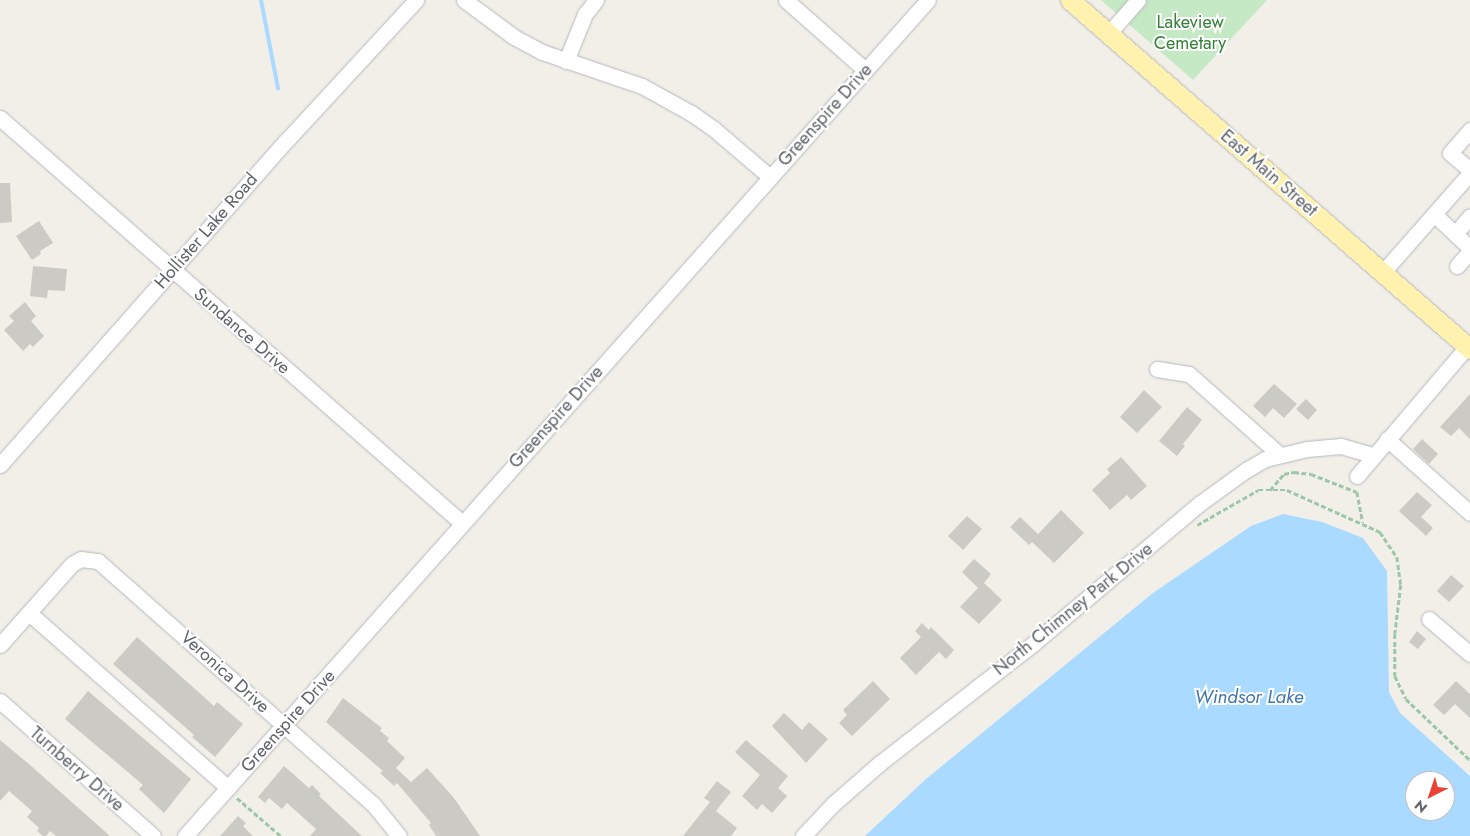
<!DOCTYPE html>
<style>
body{margin:0}
#map{position:relative;width:1470px;height:836px;overflow:hidden;background:#f1efe8;font-family:Jost,sans-serif}
div>[style]{position:absolute}
.green>*{inset:0;background:#c5e8c5}
.water>*{inset:0;background:#aadaff}
.stream>*{height:4px;margin:-2px;padding:0 2px;transform-origin:2px;border-radius:2px;background:#aadaff}
.building>*{inset:0;background:#cccac5}
.path>*{height:2.5px;margin-top:-1.25px;transform-origin:0;background:repeating-linear-gradient(90deg,#9cc7a9 0 5px,transparent 0 7.5px)}
.roads{filter:drop-shadow(0 0 1px #b5b8bc) drop-shadow(0 0 1px #b5b8bc)}
.minor>*{height:15px;margin:-7.5px;padding:0 7.5px;transform-origin:7.5px;border-radius:7.5px;background:#fff}
.major>*{height:19px;margin:-9.5px;padding:0 9.5px;transform-origin:9.5px;border-radius:9.5px;background:#fff2af}
span{translate:-50% -50%;white-space:nowrap;text-align:center;line-height:1.15;-webkit-text-stroke:4px #fff;paint-order:stroke}
.park-label{font-size:18px;color:#348238}
.street-label{font-size:18px;color:#5f6368}
.water-label{font-size:19px;color:#4174aa;font-style:italic}
.north{position:absolute;left:1405px;top:771px;width:50px;height:50px;box-sizing:border-box;background:#fff;border:1px solid #bfc1c3;border-radius:50%;rotate:221deg;font-size:14px;font-weight:700;line-height:20px;text-align:center;color:#5f6368}
.north::after{content:'';display:block;margin:auto;width:18px;height:22px;background:#ea4335;clip-path:polygon(50% 0,100% 100%,50% 72%,0 100%)}
</style>
<div id="map">
<div class="green">
<i style="clip-path:polygon(1101px 0,1267px 0,1193px 80px)"></i>
</div>
<div class="water">
<i style="clip-path:polygon(evenodd,1283px 514px,1322px 522px,1363px 538px,1387px 571px,1389px 692px,1400px 713px,1470px 776px,1470px 836px,865px 836px,926px 779px,1153px 593px,1251px 526px,1283px 514px,1415px 781px,1445px 781px,1445px 811px,1415px 811px,1415px 781px)"></i>
</div>
<div class="stream">
<i style="left:261px;top:0;width:90px;rotate:79.1deg"></i>
</div>
<div class="building">
<i style="clip-path:polygon(0 183px,10px 183px,12px 222px,0 223px)"></i>
<i style="clip-path:polygon(39px 221px,53px 243px,40px 251px,41px 254px,32px 260px,16px 236px)"></i>
<i style="clip-path:polygon(33px 266px,67px 269px,65px 291px,48px 290px,47px 298px,30px 296px)"></i>
<i style="clip-path:polygon(25px 302px,36px 316px,31px 321px,44px 336px,33px 347px,30px 344px,23px 351px,4px 330px,14px 321px,9px 316px)"></i>
<i style="clip-path:polygon(1274px 384px,1297px 404px,1284px 418px,1273px 408px,1265px 417px,1253px 406px)"></i>
<i style="clip-path:polygon(1144px 390px,1162px 407px,1137px 433px,1120px 417px)"></i>
<i style="clip-path:polygon(1470px 394px,1470px 439px,1459px 428px,1451px 436px,1440px 427px)"></i>
<i style="clip-path:polygon(1306px 399px,1317px 410px,1308px 420px,1296px 409px)"></i>
<i style="clip-path:polygon(1187px 407px,1202px 420px,1183px 444px,1185px 446px,1177px 456px,1159px 441px)"></i>
<i style="clip-path:polygon(1422px 439px,1438px 454px,1429px 464px,1413px 449px)"></i>
<i style="clip-path:polygon(1121px 457px,1147px 486px,1131px 500px,1127px 495px,1110px 510px,1092px 490px,1110px 473px,1107px 469px)"></i>
<i style="clip-path:polygon(1417px 492px,1432px 505px,1421px 517px,1433px 528px,1426px 536px,1399px 511px)"></i>
<i style="clip-path:polygon(1061px 510px,1084px 533px,1054px 563px,1032px 542px,1029px 545px,1010px 527px,1020px 517px,1038px 534px)"></i>
<i style="clip-path:polygon(967px 516px,982px 529px,963px 550px,948px 536px)"></i>
<i style="clip-path:polygon(974px 559px,991px 574px,984px 583px,1002px 600px,979px 624px,960px 607px,978px 588px,962px 572px)"></i>
<i style="clip-path:polygon(1451px 575px,1464px 586px,1449px 602px,1437px 591px)"></i>
<i style="clip-path:polygon(922px 623px,929px 630px,931px 627px,954px 650px,946px 659px,939px 652px,916px 675px,900px 658px,921px 637px,915px 631px)"></i>
<i style="clip-path:polygon(1417px 631px,1426px 639px,1418px 649px,1409px 642px)"></i>
<i style="clip-path:polygon(137px 637px,214px 706px,217px 702px,243px 724px,215px 757px,192px 737px,194px 735px,113px 664px)"></i>
<i style="clip-path:polygon(873px 681px,890px 699px,852px 736px,839px 723px,847px 715px,843px 710px)"></i>
<i style="clip-path:polygon(1456px 681px,1470px 694px,1470px 718px,1455px 704px,1444px 715px,1433px 705px)"></i>
<i style="clip-path:polygon(88px 691px,191px 779px,164px 813px,139px 789px,143px 785px,65px 719px)"></i>
<i style="clip-path:polygon(343px 698px,382px 728px,380px 731px,389px 738px,387px 741px,405px 758px,396px 768px,411px 782px,427px 768px,454px 798px,480px 836px,436px 836px,429px 825px,431px 823px,397px 783px,394px 786px,380px 773px,383px 771px,326px 722px)"></i>
<i style="clip-path:polygon(784px 713px,802px 730px,809px 722px,828px 739px,806px 763px,772px 726px)"></i>
<i style="clip-path:polygon(0 740px,30px 765px,110px 836px,56px 836px,50px 831px,46px 836px,43px 836px,37px 831px,39px 828px,27px 817px,32px 811px,9px 791px,0 801px)"></i>
<i style="clip-path:polygon(746px 740px,788px 776px,778px 788px,787px 796px,772px 813px,762px 804px,757px 810px,742px 796px,760px 775px,735px 752px)"></i>
<i style="clip-path:polygon(284px 766px,309px 788px,312px 785px,321px 794px,319px 796px,362px 836px,310px 836px,316px 829px,287px 803px,282px 809px,269px 798px,265px 803px,258px 797px)"></i>
<i style="clip-path:polygon(717px 781px,731px 792px,716px 811px,737px 828px,731px 836px,683px 836px,710px 802px,704px 798px)"></i>
<i style="clip-path:polygon(238px 816px,246px 823px,243px 826px,253px 836px,220px 836px)"></i>
</div>
<div class="path">
<i style="left:1270px;top:490px;width:21px;rotate:-49deg"></i>
<i style="left:1284px;top:474px;width:10px;rotate:-11deg"></i>
<i style="left:1294px;top:472px;width:17px;rotate:7deg"></i>
<i style="left:1311px;top:474px;width:49px;rotate:21.4deg"></i>
<i style="left:1357px;top:492px;width:31px;rotate:79deg"></i>
<i style="left:1197px;top:525px;width:70px;rotate:-29.8deg"></i>
<i style="left:1258px;top:490px;width:29px"></i>
<i style="left:1287px;top:490px;width:102px;rotate:24.3deg"></i>
<i style="left:1380px;top:532px;width:30px;rotate:56deg"></i>
<i style="left:1397px;top:557px;width:28px;rotate:82deg"></i>
<i style="left:1401px;top:585px;width:49px;rotate:97deg"></i>
<i style="left:1395px;top:634px;width:42px;rotate:90deg"></i>
<i style="left:1395px;top:676px;width:25px;rotate:64deg"></i>
<i style="left:1406px;top:699px;width:88px;rotate:43.6deg"></i>
<i style="left:237px;top:798px;width:58px;rotate:40.8deg"></i>
</div>
<div class="roads">
<div class="minor">
<i style="left:464px;top:0;width:62px;rotate:36.5deg"></i>
<i style="left:514px;top:37px;width:32px;rotate:28deg"></i>
<i style="left:542px;top:52px;width:106px;rotate:18.8deg"></i>
<i style="left:642px;top:86px;width:56px;rotate:28.9deg"></i>
<i style="left:691px;top:113px;width:29px;rotate:35deg"></i>
<i style="left:715px;top:130px;width:72px;rotate:40.5deg"></i>
<i style="left:786px;top:0;width:106px;rotate:41.5deg"></i>
<i style="left:1109px;top:33px;width:44px;rotate:-48.7deg"></i>
<i style="left:566px;top:61px;width:51px;rotate:-68deg"></i>
<i style="left:585px;top:14px;width:18px;rotate:-52deg"></i>
<i style="left:0;top:118px;width:614px;rotate:41.24deg"></i>
<i style="left:1470px;top:130px;width:30px;rotate:131deg"></i>
<i style="left:1450px;top:153px;width:26px;rotate:40deg"></i>
<i style="left:1434px;top:214px;width:50px;rotate:43.4deg"></i>
<i style="left:1455px;top:234px;width:23px;rotate:-50deg"></i>
<i style="left:1457px;top:266px;width:20px;rotate:-49deg"></i>
<i style="left:1383px;top:272px;width:132px;rotate:-48.7deg"></i>
<i style="left:1157px;top:369px;width:32px;rotate:9deg"></i>
<i style="left:1189px;top:374px;width:122px;rotate:41.7deg"></i>
<i style="left:1387px;top:439px;width:111px;rotate:41.7deg"></i>
<i style="left:0;top:465px;width:432px;rotate:-48.6deg"></i>
<i style="left:286px;top:141px;width:192px;rotate:-47.3deg"></i>
<i style="left:1357px;top:476px;width:175px;rotate:-49.6deg"></i>
<i style="left:29px;top:613px;width:265px;rotate:41.3deg"></i>
<i style="left:1429px;top:619px;width:54px;rotate:40.5deg"></i>
<i style="left:0;top:645px;width:108px;rotate:-48.4deg"></i>
<i style="left:72px;top:564px;width:10px;rotate:-29deg"></i>
<i style="left:81px;top:559px;width:17px;rotate:7deg"></i>
<i style="left:98px;top:561px;width:367px;rotate:41.5deg"></i>
<i style="left:373px;top:804px;width:41px;rotate:50.9deg"></i>
<i style="left:0;top:701px;width:204px;rotate:41.4deg"></i>
<i style="left:185px;top:836px;width:1118px;rotate:-48.37deg"></i>
<i style="left:803px;top:836px;width:44px;rotate:-46.8deg"></i>
<i style="left:833px;top:804px;width:62px;rotate:-41.1deg"></i>
<i style="left:880px;top:763px;width:195px;rotate:-37.9deg"></i>
<i style="left:1034px;top:643px;width:216px;rotate:-40.1deg"></i>
<i style="left:1199px;top:504px;width:58px;rotate:-35.9deg"></i>
<i style="left:1246px;top:470px;width:22px;rotate:-30deg"></i>
<i style="left:1265px;top:459px;width:43px;rotate:-13.4deg"></i>
<i style="left:1307px;top:449px;width:34px;rotate:-5deg"></i>
<i style="left:1341px;top:446px;width:33px;rotate:16deg"></i>
</div>
<div class="major">
<i style="left:1070px;top:0;width:531px;rotate:41.1deg"></i>
</div>
</div>
<div class="park-label">
<span style="left:1190px;top:33px">Lakeview<br>Cemetary</span>
</div>
<div class="street-label">
<span style="left:825px;top:115px;rotate:-48deg">Greenspire Drive</span>
<span style="left:1269px;top:173px;rotate:41deg">East Main Street</span>
<span style="left:206px;top:231px;rotate:-49deg">Hollister Lake Road</span>
<span style="left:242px;top:331px;rotate:41deg">Sundance Drive</span>
<span style="left:556px;top:417px;rotate:-48deg">Greenspire Drive</span>
<span style="left:1073px;top:609px;rotate:-39deg">North Chimney Park Drive</span>
<span style="left:225px;top:672px;rotate:42deg">Veronica Drive</span>
<span style="left:288px;top:721px;rotate:-48deg">Greenspire Drive</span>
<span style="left:77px;top:769px;rotate:41deg">Turnberry Drive</span>
</div>
<div class="water-label">
<span style="left:1249px;top:697px">Windsor Lake</span>
</div>
<div class="north">N</div>
</div>
